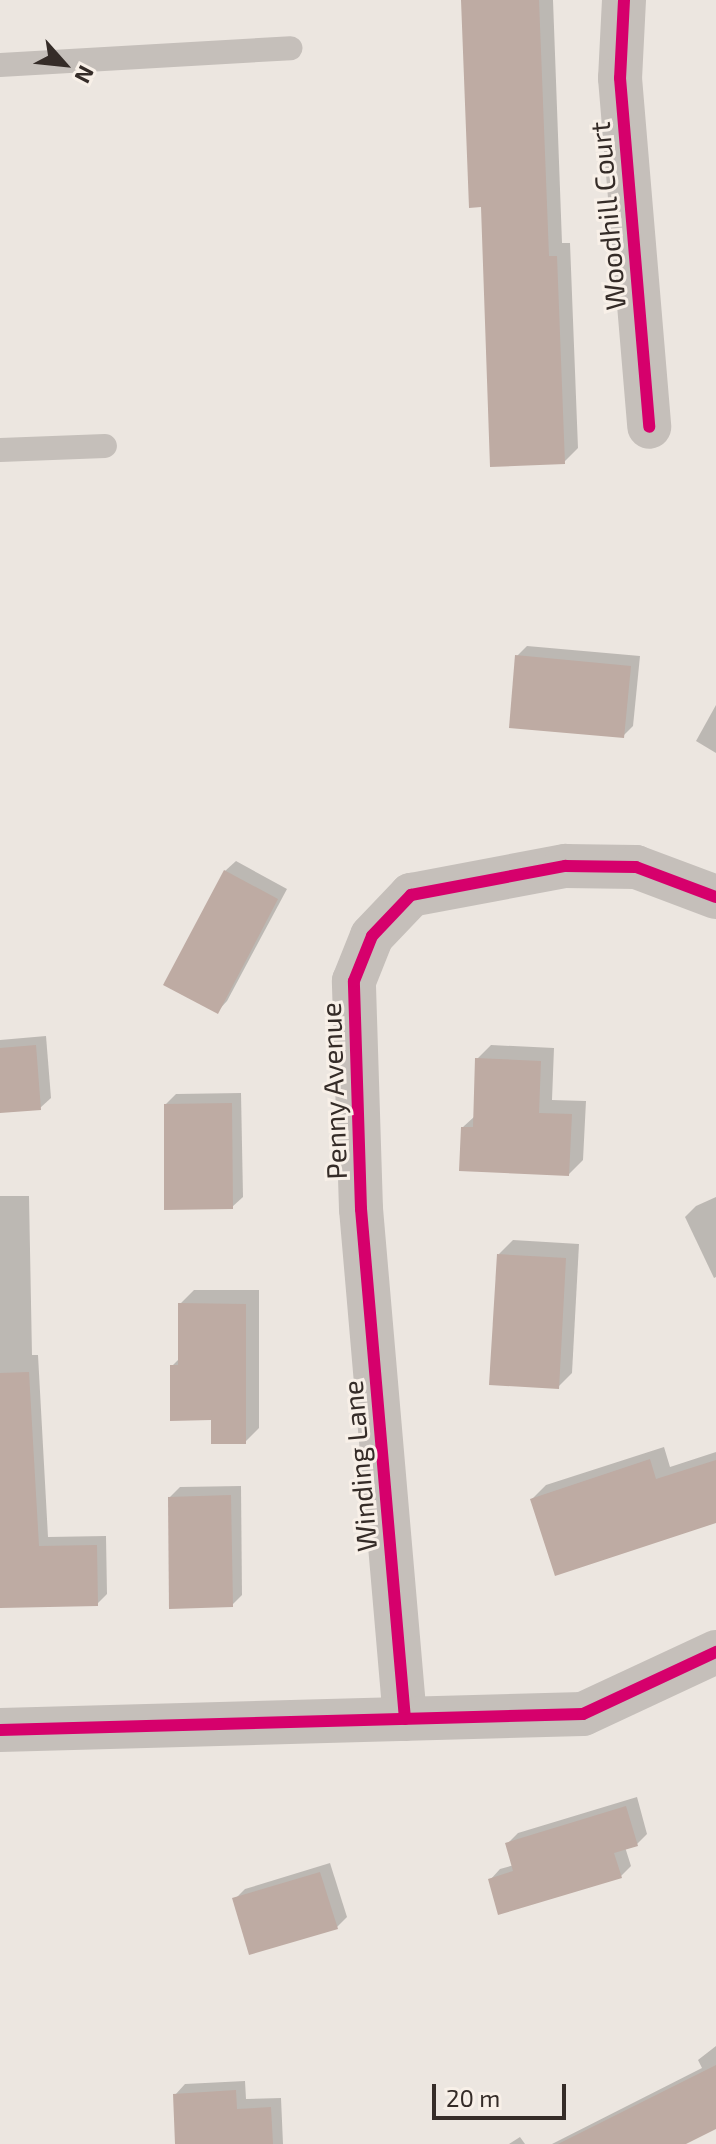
<!DOCTYPE html>
<style>
body{margin:0}
#map{position:relative;width:716px;height:2144px;overflow:hidden;background:#ece6e0;font-family:"Exo 2",sans-serif}
div>[style]{position:absolute}
.shadow>*{inset:0;background:#0003}
.building>*{inset:0;background:#beaba3}
.lane>*{height:24px;margin:-12px;padding:0 12px;transform-origin:12px;border-radius:12px;background:#c5bfba}
.street>*{height:44px;margin:-22px;padding:0 22px;transform-origin:22px;border-radius:22px;background:#c5bfba}
.cycleway>*{height:12px;margin:-6px;padding:0 6px;transform-origin:6px;border-radius:6px;background:#d6006c}
span{translate:-50% -50%;white-space:nowrap;text-align:center;line-height:1.15;-webkit-text-stroke:6px #f8f0e8;paint-order:stroke}
.street-label{font-size:28px;color:#352c28}
.north{position:absolute;left:24px;top:24px;width:80px;height:80px;-webkit-text-stroke:6px #f8f0e8;paint-order:stroke;rotate:117deg;font-size:22px;font-weight:700;line-height:32px;text-align:center;color:#352c28}
.north::after{content:'';display:block;margin:auto;width:28px;height:36px;background:#352c28;clip-path:polygon(50% 0,100% 100%,50% 72%,0 100%)}
.scale{position:absolute;left:432px;top:2084px;width:134px;height:36px;box-sizing:border-box;border:4px solid #352c28;border-top:0;padding-left:10px;font-size:24px;line-height:28px;white-space:nowrap;color:#352c28;-webkit-text-stroke:6px #f8f0e8;paint-order:stroke}
</style>
<div id="map">
<div class="shadow">
<i style="clip-path:polygon(463px 0,553px 0,562px 243px,570px 243px,578px 448px,564px 462px,483px 205px)"></i>
<i style="clip-path:polygon(527px 646px,640px 656px,633px 726px,623px 736px,517px 656px)"></i>
<i style="clip-path:polygon(716px 705px,716px 753px,696px 741px)"></i>
<i style="clip-path:polygon(236px 861px,287px 889px,227px 1001px,217px 1012px,225px 871px)"></i>
<i style="clip-path:polygon(46px 1036px,51px 1098px,40px 1108px,0 1111px,0 1040px)"></i>
<i style="clip-path:polygon(491px 1045px,554px 1048px,552px 1100px,586px 1101px,583px 1160px,569px 1174px,463px 1127px,475px 1116px,477px 1059px)"></i>
<i style="clip-path:polygon(241px 1093px,243px 1197px,232px 1207px,166px 1104px,176px 1094px)"></i>
<i style="clip-path:polygon(0 1196px,29px 1196px,32px 1355px,38px 1355px,48px 1537px,106px 1536px,107px 1594px,97px 1604px,0 1606px)"></i>
<i style="clip-path:polygon(716px 1197px,716px 1277px,714px 1278px,685px 1217px,696px 1206px)"></i>
<i style="clip-path:polygon(513px 1240px,579px 1244px,572px 1373px,558px 1387px,499px 1254px)"></i>
<i style="clip-path:polygon(194px 1290px,259px 1290px,259px 1428px,245px 1442px,213px 1418px,172px 1366px,180px 1358px,180px 1304px)"></i>
<i style="clip-path:polygon(664px 1447px,670px 1467px,716px 1452px,716px 1521px,532px 1499px,546px 1485px)"></i>
<i style="clip-path:polygon(241px 1486px,242px 1595px,232px 1605px,170px 1497px,180px 1487px)"></i>
<i style="clip-path:polygon(637px 1797px,647px 1834px,637px 1844px,625px 1847px,631px 1866px,621px 1876px,490px 1880px,500px 1869px,514px 1865px,508px 1843px,518px 1833px)"></i>
<i style="clip-path:polygon(330px 1863px,347px 1917px,337px 1927px,235px 1899px,245px 1889px)"></i>
<i style="clip-path:polygon(716px 2046px,716px 2109px,682px 2144px,552px 2144px,702px 2068px,698px 2060px)"></i>
<i style="clip-path:polygon(245px 2081px,246px 2099px,281px 2098px,283px 2144px,177px 2144px,175px 2095px,185px 2084px)"></i>
<i style="clip-path:polygon(520px 2137px,525px 2144px,509px 2144px)"></i>
</div>
<div class="building">
<i style="clip-path:polygon(461px 0,539px 0,549px 256px,557px 256px,565px 464px,490px 467px,481px 207px,469px 208px)"></i>
<i style="clip-path:polygon(515px 655px,631px 666px,624px 738px,509px 728px)"></i>
<i style="clip-path:polygon(224px 870px,278px 899px,218px 1014px,163px 985px)"></i>
<i style="clip-path:polygon(36px 1045px,41px 1110px,0 1113px,0 1048px)"></i>
<i style="clip-path:polygon(475px 1058px,541px 1061px,539px 1113px,572px 1114px,569px 1176px,459px 1171px,461px 1127px,473px 1127px)"></i>
<i style="clip-path:polygon(232px 1103px,233px 1209px,164px 1210px,164px 1104px)"></i>
<i style="clip-path:polygon(497px 1254px,566px 1258px,559px 1389px,489px 1385px)"></i>
<i style="clip-path:polygon(178px 1303px,246px 1304px,246px 1444px,211px 1444px,211px 1420px,170px 1421px,170px 1365px,178px 1365px)"></i>
<i style="clip-path:polygon(29px 1372px,39px 1546px,97px 1545px,98px 1606px,0 1608px,0 1373px)"></i>
<i style="clip-path:polygon(650px 1459px,656px 1479px,716px 1460px,716px 1523px,555px 1576px,530px 1499px)"></i>
<i style="clip-path:polygon(231px 1495px,233px 1607px,169px 1609px,168px 1497px)"></i>
<i style="clip-path:polygon(626px 1806px,638px 1846px,614px 1853px,622px 1878px,498px 1915px,488px 1879px,513px 1871px,505px 1843px)"></i>
<i style="clip-path:polygon(320px 1872px,338px 1929px,249px 1955px,232px 1898px)"></i>
<i style="clip-path:polygon(716px 2065px,716px 2129px,686px 2144px,558px 2144px)"></i>
<i style="clip-path:polygon(236px 2090px,237px 2109px,271px 2107px,273px 2144px,175px 2144px,173px 2094px)"></i>
</div>
<div class="lane">
<i style="left:0;top:65px;width:291px;rotate:-3.3deg"></i>
<i style="left:0;top:450px;width:105px;rotate:-2.2deg"></i>
</div>
<div class="street">
<i style="left:624px;top:0;width:78px;rotate:92.9deg"></i>
<i style="left:620px;top:78px;width:350px;rotate:85.2deg"></i>
<i style="left:405px;top:1719px;width:512px;rotate:-94.93deg"></i>
<i style="left:361px;top:1209px;width:228px;rotate:-91.8deg"></i>
<i style="left:354px;top:981px;width:48px;rotate:-68.2deg"></i>
<i style="left:372px;top:936px;width:57px;rotate:-46.4deg"></i>
<i style="left:411px;top:895px;width:157px;rotate:-10.7deg"></i>
<i style="left:565px;top:866px;width:71px;rotate:0.8deg"></i>
<i style="left:636px;top:867px;width:85px;rotate:20.6deg"></i>
<i style="left:0;top:1730px;width:583px;rotate:-1.57deg"></i>
<i style="left:583px;top:1714px;width:147px;rotate:-25deg"></i>
</div>
<div class="cycleway">
<i style="left:624px;top:0;width:78px;rotate:92.9deg"></i>
<i style="left:620px;top:78px;width:350px;rotate:85.2deg"></i>
<i style="left:405px;top:1719px;width:512px;rotate:-94.93deg"></i>
<i style="left:361px;top:1209px;width:228px;rotate:-91.8deg"></i>
<i style="left:354px;top:981px;width:48px;rotate:-68.2deg"></i>
<i style="left:372px;top:936px;width:57px;rotate:-46.4deg"></i>
<i style="left:411px;top:895px;width:157px;rotate:-10.7deg"></i>
<i style="left:565px;top:866px;width:71px;rotate:0.8deg"></i>
<i style="left:636px;top:867px;width:85px;rotate:20.6deg"></i>
<i style="left:0;top:1730px;width:583px;rotate:-1.57deg"></i>
<i style="left:583px;top:1714px;width:147px;rotate:-25deg"></i>
</div>
<div class="street-label">
<span style="left:607px;top:216px;rotate:-95deg">Woodhill Court</span>
<span style="left:333px;top:1091px;rotate:-92deg">Penny Avenue</span>
<span style="left:359px;top:1466px;rotate:-95deg">Winding Lane</span>
</div>
<div class="north">N</div>
<div class="scale">20 m</div>
</div>
